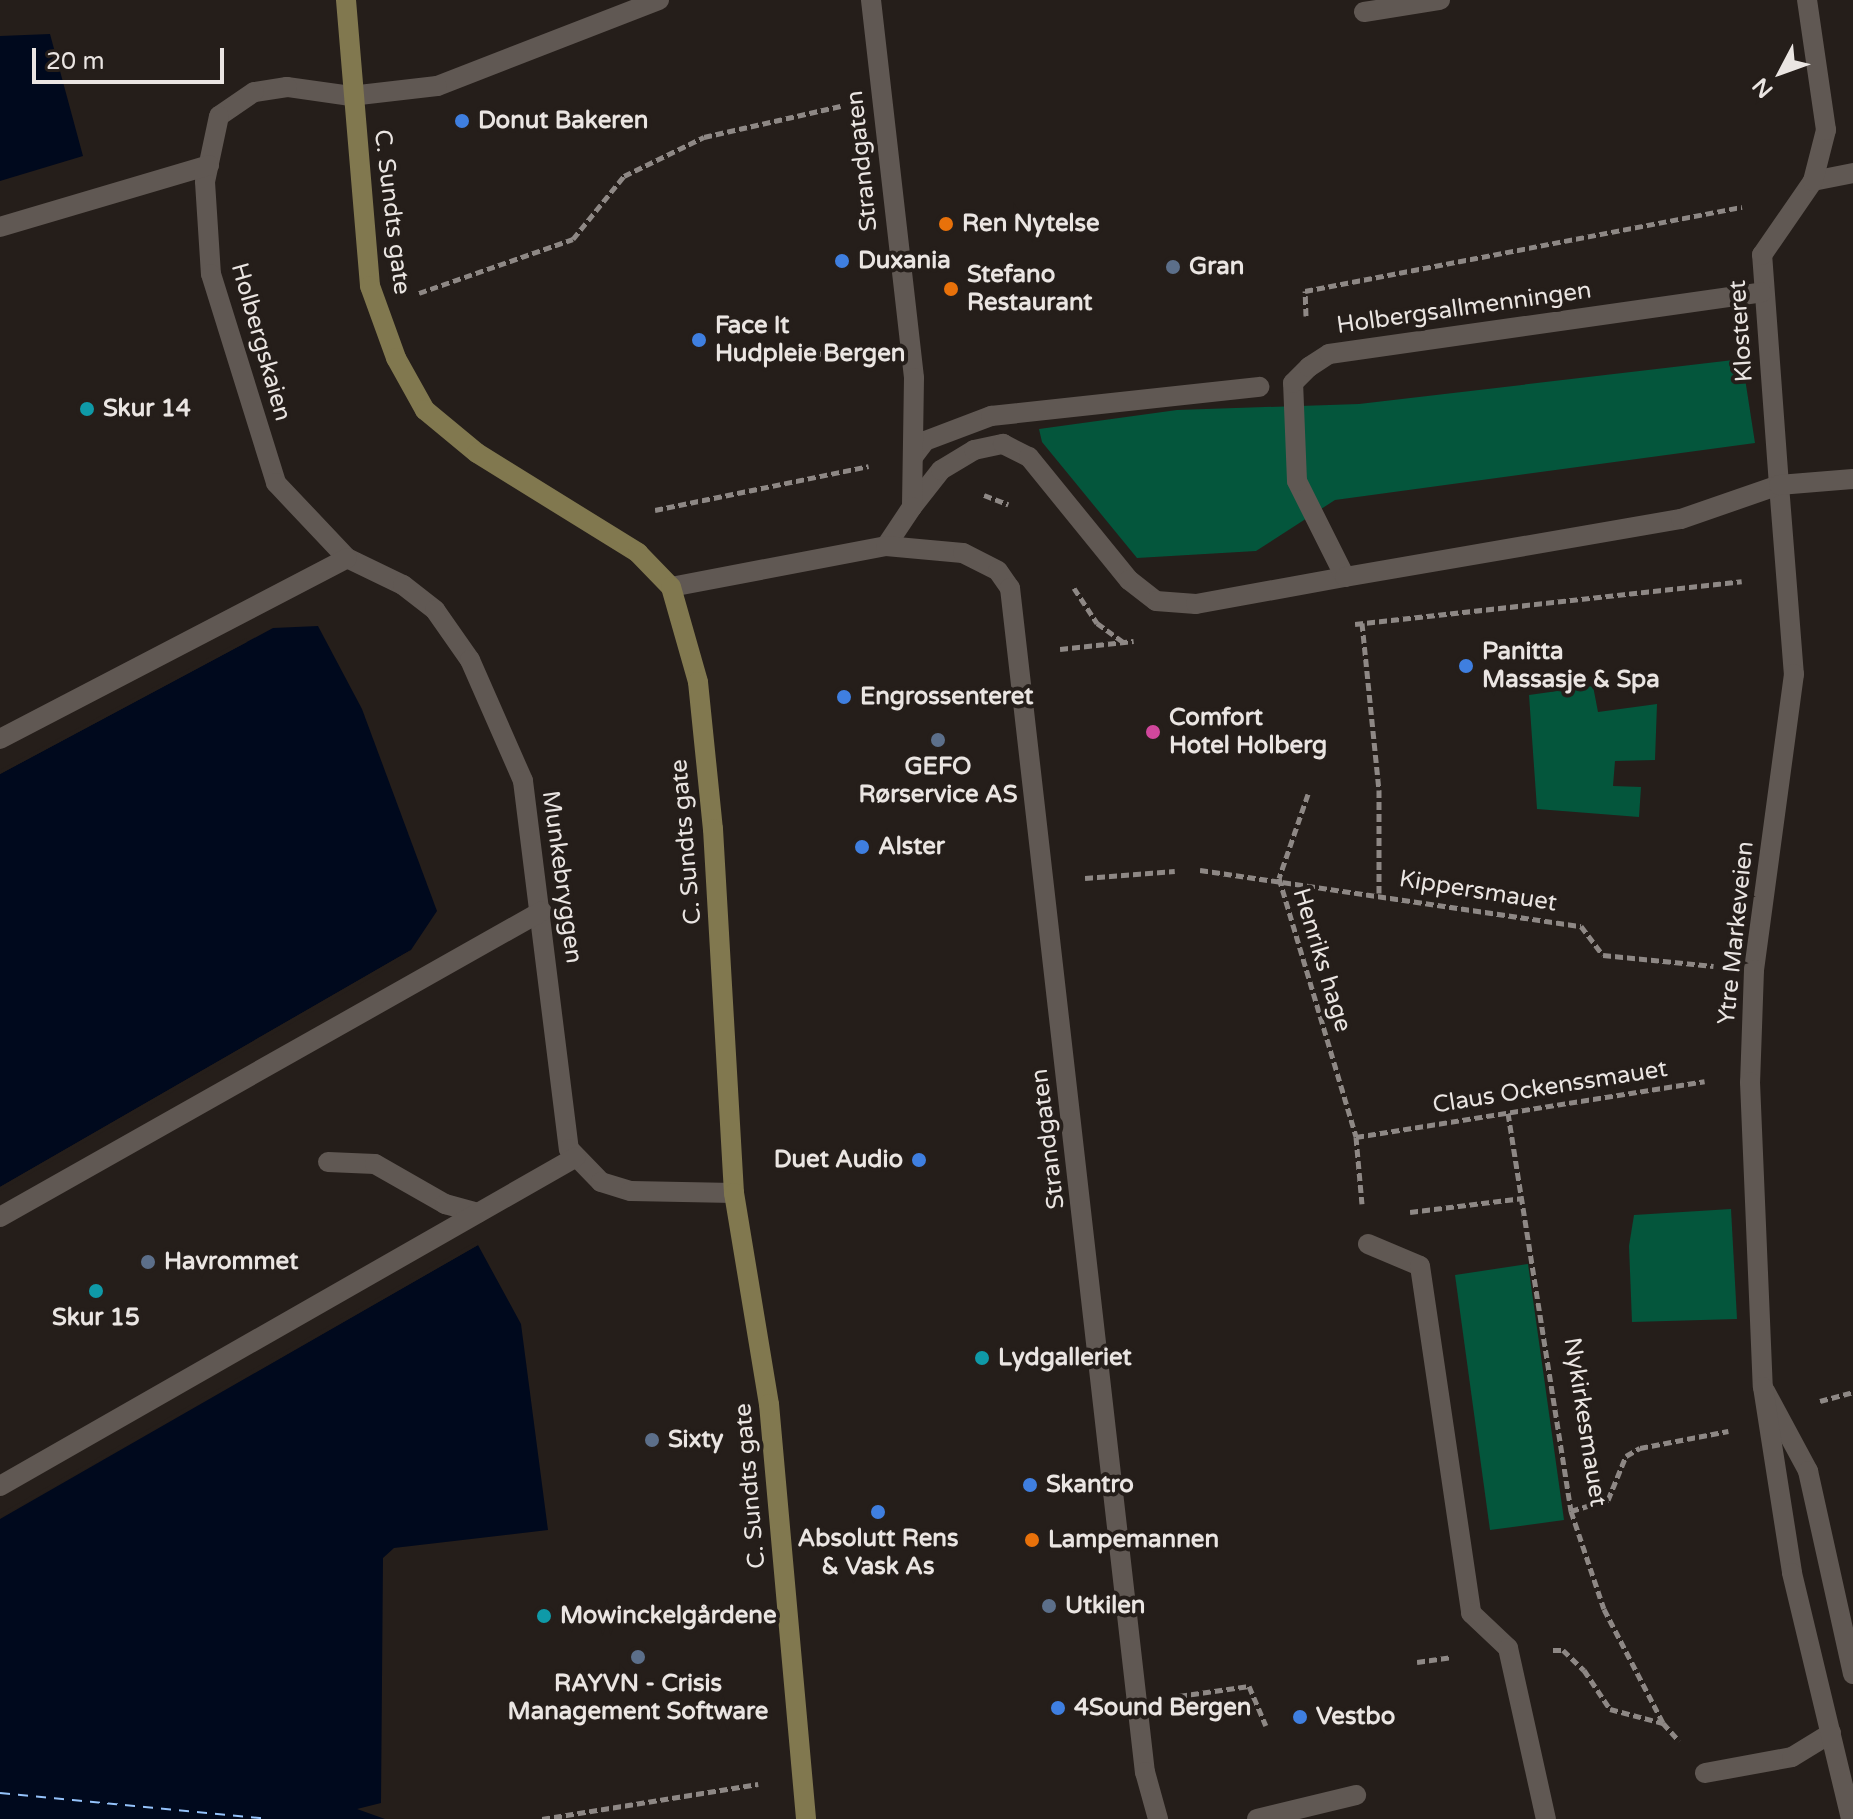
<!DOCTYPE html>
<meta charset="utf-8">
<style>
body{margin:0}
#map{position:relative;width:1853px;height:1819px;overflow:hidden;background:#251e1a;font-family:"Varela Round",sans-serif}
div>[style]{position:absolute}
.green>*{inset:0;background:#04563c}
.water>*{inset:0;background:#00091d}
.pier>*{inset:0;background:#251e1a}
.ferry>*{height:2px;margin-top:-1px;transform-origin:0;background:repeating-linear-gradient(90deg,#94c2fa 0 10px,transparent 0 18px)}
.path>*{height:5px;margin-top:-2.5px;transform-origin:0;background:repeating-linear-gradient(90deg,#8e8885 0 8px,transparent 0 12px)}
.service>*{height:20px;margin:-10px;padding:0 10px;transform-origin:10px;border-radius:10px;background:#605853}
.pedestrian>*{height:20px;margin:-10px;padding:0 10px;transform-origin:10px;border-radius:10px;background:#605853}
.minor>*{height:20px;margin:-10px;padding:0 10px;transform-origin:10px;border-radius:10px;background:#605853}
.tertiary>*{height:20px;margin:-10px;padding:0 10px;transform-origin:10px;border-radius:10px;background:#605853}
.secondary>*{height:20px;margin:-10px;padding:0 10px;transform-origin:10px;border-radius:10px;background:#81784f}
.dots>*{width:22px;height:22px;translate:-50% -50%;box-sizing:border-box;border:4px solid #251e1a;border-radius:50%}
span{translate:-50% -50%;white-space:nowrap;text-align:center;line-height:1.15;-webkit-text-stroke:8px #251e1a;paint-order:stroke}
.poi-label{font-size:24px;color:#eae5e2;font-weight:700}
.left{translate:0 -50%;text-align:left}
.right{translate:-100% -50%;text-align:right}
.street-label{font-size:24px;color:#eae5e2}
.north{position:absolute;left:1741px;top:32px;width:80px;height:80px;-webkit-text-stroke:6px #251e1a;paint-order:stroke;rotate:229deg;font-size:22px;font-weight:700;line-height:32px;text-align:center;color:#eae5e2}
.north::after{content:'';display:block;margin:auto;width:28px;height:36px;background:#eae5e2;clip-path:polygon(50% 0,100% 100%,50% 72%,0 100%)}
.scale{position:absolute;left:32px;top:48px;width:192px;height:36px;box-sizing:border-box;border:4px solid #eae5e2;border-top:0;padding-left:10px;font-size:24px;line-height:28px;white-space:nowrap;color:#eae5e2;-webkit-text-stroke:6px #251e1a;paint-order:stroke}
</style>
<div id="map">
<div class="green">
<i style="clip-path:polygon(1742px 359px,1755px 443px,1335px 500px,1256px 551px,1137px 558px,1042px 442px,1039px 429px,1177px 410px,1359px 404px)"></i>
<i style="clip-path:polygon(1593px 686px,1598px 712px,1657px 704px,1655px 760px,1615px 761px,1613px 786px,1641px 787px,1639px 817px,1537px 809px,1529px 695px)"></i>
<i style="clip-path:polygon(1731px 1209px,1737px 1319px,1632px 1322px,1629px 1246px,1634px 1215px)"></i>
<i style="clip-path:polygon(1528px 1264px,1564px 1520px,1490px 1530px,1455px 1275px)"></i>
</div>
<div class="water">
<i style="clip-path:polygon(50px 34px,83px 156px,0 181px,0 36px)"></i>
<i style="clip-path:polygon(318px 626px,362px 709px,437px 911px,411px 950px,0 1187px,0 774px,273px 628px)"></i>
<i style="clip-path:polygon(478px 1245px,521px 1324px,548px 1530px,394px 1548px,383px 1558px,381px 1803px,357px 1809px,385px 1819px,0 1819px,0 1519px)"></i>
</div>
<div class="pier">
<i style="clip-path:polygon(246px 638px,247px 642px,0 774px,0 770px)"></i>
<i style="clip-path:polygon(411px 950px,388px 968px,0 1191px,0 1187px)"></i>
<i style="clip-path:polygon(477px 1241px,478px 1245px,0 1518px,0 1514px)"></i>
</div>
<div class="ferry">
<i style="left:0;top:1793px;width:269px;rotate:5.5deg"></i>
</div>
<div class="path">
<i style="left:419px;top:293px;width:163px;rotate:-19.3deg"></i>
<i style="left:573px;top:239px;width:81px;rotate:-51deg"></i>
<i style="left:624px;top:176px;width:89px;rotate:-26deg"></i>
<i style="left:704px;top:137px;width:140px;rotate:-12.8deg"></i>
<i style="left:1306px;top:316px;width:25px;rotate:-92deg"></i>
<i style="left:1305px;top:291px;width:445px;rotate:-10.9deg"></i>
<i style="left:757px;top:344px;width:17px;rotate:87deg"></i>
<i style="left:758px;top:361px;width:111px;rotate:-6.7deg"></i>
<i style="left:984px;top:495px;width:26px;rotate:21deg"></i>
<i style="left:655px;top:510px;width:218px;rotate:-11.6deg"></i>
<i style="left:1074px;top:588px;width:42px;rotate:56.7deg"></i>
<i style="left:1097px;top:623px;width:32px;rotate:36deg"></i>
<i style="left:1362px;top:623px;width:168px;rotate:84.2deg"></i>
<i style="left:1379px;top:790px;width:103px;rotate:90deg"></i>
<i style="left:1355px;top:624px;width:389px;rotate:-6.3deg"></i>
<i style="left:1060px;top:649px;width:74px;rotate:-6.2deg"></i>
<i style="left:1308px;top:794px;width:89px;rotate:109deg"></i>
<i style="left:1279px;top:878px;width:270px;rotate:73.4deg"></i>
<i style="left:1356px;top:1137px;width:67px;rotate:84.9deg"></i>
<i style="left:1200px;top:870px;width:385px;rotate:8.4deg"></i>
<i style="left:1581px;top:926px;width:36px;rotate:53deg"></i>
<i style="left:1603px;top:955px;width:111px;rotate:5.7deg"></i>
<i style="left:1085px;top:878px;width:90px;rotate:-4.4deg"></i>
<i style="left:1508px;top:1113px;width:403px;rotate:81deg"></i>
<i style="left:1571px;top:1511px;width:103px;rotate:71.4deg"></i>
<i style="left:1604px;top:1609px;width:128px;rotate:62.6deg"></i>
<i style="left:1356px;top:1137px;width:353px;rotate:-9.1deg"></i>
<i style="left:1410px;top:1212px;width:114px;rotate:-7.1deg"></i>
<i style="left:1820px;top:1401px;width:34px;rotate:-15deg"></i>
<i style="left:1571px;top:1511px;width:39px;rotate:-17deg"></i>
<i style="left:1608px;top:1500px;width:48px;rotate:-67.8deg"></i>
<i style="left:1626px;top:1456px;width:16px;rotate:-30deg"></i>
<i style="left:1640px;top:1448px;width:90px;rotate:-10.9deg"></i>
<i style="left:1553px;top:1650px;width:10px"></i>
<i style="left:1563px;top:1650px;width:29px;rotate:44deg"></i>
<i style="left:1584px;top:1670px;width:47px;rotate:56.3deg"></i>
<i style="left:1610px;top:1709px;width:55px;rotate:14.8deg"></i>
<i style="left:1663px;top:1723px;width:24px;rotate:48deg"></i>
<i style="left:1417px;top:1662px;width:34px;rotate:-8deg"></i>
<i style="left:1179px;top:1696px;width:71px;rotate:-8.1deg"></i>
<i style="left:1249px;top:1686px;width:43px;rotate:67deg"></i>
<i style="left:542px;top:1819px;width:219px;rotate:-9.2deg"></i>
</div>
<div class="service">
<i style="left:659px;top:0;width:238px;rotate:158.8deg"></i>
<i style="left:437px;top:86px;width:87px;rotate:173.4deg"></i>
<i style="left:351px;top:96px;width:65px;rotate:-172deg"></i>
<i style="left:287px;top:87px;width:33px;rotate:171deg"></i>
<i style="left:254px;top:92px;width:42px;rotate:145.6deg"></i>
<i style="left:219px;top:116px;width:67px;rotate:102deg"></i>
<i style="left:205px;top:182px;width:92px;rotate:86.3deg"></i>
<i style="left:211px;top:274px;width:219px;rotate:72.7deg"></i>
<i style="left:276px;top:483px;width:103px;rotate:46.6deg"></i>
<i style="left:347px;top:558px;width:62px;rotate:25.7deg"></i>
<i style="left:403px;top:585px;width:41px;rotate:38deg"></i>
<i style="left:435px;top:610px;width:61px;rotate:55deg"></i>
<i style="left:470px;top:660px;width:132px;rotate:66.3deg"></i>
<i style="left:523px;top:781px;width:371px;rotate:82.9deg"></i>
<i style="left:569px;top:1149px;width:46px;rotate:45.9deg"></i>
<i style="left:601px;top:1182px;width:31px;rotate:17deg"></i>
<i style="left:631px;top:1191px;width:103px;rotate:1.1deg"></i>
<i style="left:1364px;top:12px;width:77px;rotate:-9deg"></i>
<i style="left:1813px;top:181px;width:41px;rotate:-11.3deg"></i>
<i style="left:0;top:227px;width:218px;rotate:-16.5deg"></i>
<i style="left:913px;top:457px;width:20px;rotate:-53deg"></i>
<i style="left:925px;top:441px;width:71px;rotate:-20.7deg"></i>
<i style="left:991px;top:416px;width:270px;rotate:-6.2deg"></i>
<i style="left:1779px;top:485px;width:231px;rotate:-94.2deg"></i>
<i style="left:1762px;top:255px;width:90px;rotate:-55.4deg"></i>
<i style="left:1813px;top:181px;width:53px;rotate:-75.7deg"></i>
<i style="left:1826px;top:130px;width:131px;rotate:-98.3deg"></i>
<i style="left:912px;top:507px;width:47px;rotate:-51.9deg"></i>
<i style="left:941px;top:470px;width:39px;rotate:-31deg"></i>
<i style="left:974px;top:450px;width:30px;rotate:-12deg"></i>
<i style="left:1003px;top:444px;width:29px;rotate:27deg"></i>
<i style="left:1029px;top:457px;width:159px;rotate:50.9deg"></i>
<i style="left:1129px;top:580px;width:34px;rotate:38deg"></i>
<i style="left:1156px;top:601px;width:40px;rotate:4.3deg"></i>
<i style="left:1196px;top:604px;width:151px;rotate:-10.3deg"></i>
<i style="left:1345px;top:577px;width:107px;rotate:-116.6deg"></i>
<i style="left:1297px;top:481px;width:98px;rotate:-92.3deg"></i>
<i style="left:1293px;top:383px;width:23px;rotate:-45deg"></i>
<i style="left:1309px;top:367px;width:24px;rotate:-33deg"></i>
<i style="left:1329px;top:354px;width:437px;rotate:-8.1deg"></i>
<i style="left:0;top:739px;width:391px;rotate:-27.5deg"></i>
<i style="left:328px;top:1162px;width:47px;rotate:2.4deg"></i>
<i style="left:375px;top:1164px;width:81px;rotate:29.7deg"></i>
<i style="left:445px;top:1204px;width:34px;rotate:15deg"></i>
<i style="left:0;top:1217px;width:622px;rotate:-29.45deg"></i>
<i style="left:1368px;top:1244px;width:56px;rotate:22.9deg"></i>
<i style="left:1420px;top:1266px;width:351px;rotate:81.6deg"></i>
<i style="left:1471px;top:1613px;width:51px;rotate:43.4deg"></i>
<i style="left:1508px;top:1648px;width:175px;rotate:77.5deg"></i>
<i style="left:1765px;top:1391px;width:91px;rotate:61.7deg"></i>
<i style="left:1808px;top:1471px;width:208px;rotate:77.5deg"></i>
<i style="left:0;top:1486px;width:663px;rotate:-29.73deg"></i>
<i style="left:1705px;top:1773px;width:88px;rotate:-10.4deg"></i>
<i style="left:1792px;top:1757px;width:46px;rotate:-31.6deg"></i>
<i style="left:1257px;top:1819px;width:102px;rotate:-13.6deg"></i>
</div>
<div class="pedestrian">
<i style="left:871px;top:0;width:380px;rotate:83.5deg"></i>
<i style="left:914px;top:378px;width:129px;rotate:90.9deg"></i>
</div>
<div class="minor">
<i style="left:1779px;top:485px;width:190px;rotate:85.5deg"></i>
<i style="left:1794px;top:674px;width:299px;rotate:97.7deg"></i>
<i style="left:1754px;top:970px;width:112px;rotate:92deg"></i>
<i style="left:1750px;top:1082px;width:305px;rotate:87.6deg"></i>
<i style="left:1763px;top:1387px;width:188px;rotate:81.1deg"></i>
<i style="left:1792px;top:1573px;width:253px;rotate:76.5deg"></i>
<i style="left:886px;top:546px;width:47px;rotate:-56.3deg"></i>
<i style="left:1345px;top:577px;width:341px;rotate:-9.8deg"></i>
<i style="left:1681px;top:519px;width:104px;rotate:-19.1deg"></i>
<i style="left:1779px;top:485px;width:74px;rotate:-4.6deg"></i>
</div>
<div class="tertiary">
<i style="left:671px;top:587px;width:219px;rotate:-10.8deg"></i>
<i style="left:886px;top:546px;width:77px;rotate:5.2deg"></i>
<i style="left:963px;top:553px;width:39px;rotate:27deg"></i>
<i style="left:998px;top:571px;width:21px;rotate:55deg"></i>
<i style="left:1010px;top:588px;width:1192px;rotate:83.5deg"></i>
<i style="left:1145px;top:1772px;width:49px;rotate:74.5deg"></i>
</div>
<div class="secondary">
<i style="left:346px;top:0;width:287px;rotate:85.2deg"></i>
<i style="left:370px;top:286px;width:77px;rotate:70.1deg"></i>
<i style="left:396px;top:358px;width:60px;rotate:60.9deg"></i>
<i style="left:425px;top:410px;width:67px;rotate:39.6deg"></i>
<i style="left:477px;top:453px;width:190px;rotate:31.8deg"></i>
<i style="left:638px;top:553px;width:47px;rotate:45.9deg"></i>
<i style="left:671px;top:587px;width:99px;rotate:74.1deg"></i>
<i style="left:698px;top:682px;width:148px;rotate:84.2deg"></i>
<i style="left:713px;top:829px;width:365px;rotate:86.7deg"></i>
<i style="left:734px;top:1193px;width:214px;rotate:80.6deg"></i>
<i style="left:769px;top:1404px;width:417px;rotate:84.9deg"></i>
</div>
<div class="dots">
<i style="left:462px;top:121px;background:#3f7fe0"></i>
<i style="left:946px;top:224px;background:#e8710a"></i>
<i style="left:842px;top:261px;background:#3f7fe0"></i>
<i style="left:1173px;top:267px;background:#5c6f8a"></i>
<i style="left:951px;top:289px;background:#e8710a"></i>
<i style="left:699px;top:340px;background:#3f7fe0"></i>
<i style="left:87px;top:409px;background:#0f9aa8"></i>
<i style="left:1466px;top:666px;background:#3f7fe0"></i>
<i style="left:844px;top:697px;background:#3f7fe0"></i>
<i style="left:1153px;top:732px;background:#d1479c"></i>
<i style="left:938px;top:740px;background:#5c6f8a"></i>
<i style="left:862px;top:847px;background:#3f7fe0"></i>
<i style="left:919px;top:1160px;background:#3f7fe0"></i>
<i style="left:148px;top:1262px;background:#5c6f8a"></i>
<i style="left:96px;top:1291px;background:#0f9aa8"></i>
<i style="left:982px;top:1358px;background:#0f9aa8"></i>
<i style="left:652px;top:1440px;background:#5c6f8a"></i>
<i style="left:1030px;top:1485px;background:#3f7fe0"></i>
<i style="left:878px;top:1512px;background:#3f7fe0"></i>
<i style="left:1032px;top:1540px;background:#e8710a"></i>
<i style="left:1049px;top:1606px;background:#5c6f8a"></i>
<i style="left:544px;top:1616px;background:#0f9aa8"></i>
<i style="left:638px;top:1657px;background:#5c6f8a"></i>
<i style="left:1058px;top:1708px;background:#3f7fe0"></i>
<i style="left:1300px;top:1717px;background:#3f7fe0"></i>
</div>
<div class="poi-label">
<span class="left" style="left:478px;top:121px">Donut Bakeren</span>
<span class="left" style="left:962px;top:224px">Ren Nytelse</span>
<span class="left" style="left:858px;top:261px">Duxania</span>
<span class="left" style="left:1189px;top:267px">Gran</span>
<span class="left" style="left:967px;top:289px">Stefano<br>Restaurant</span>
<span class="left" style="left:715px;top:340px">Face It<br>Hudpleie Bergen</span>
<span class="left" style="left:103px;top:409px">Skur 14</span>
<span class="left" style="left:1482px;top:666px">Panitta<br>Massasje &amp; Spa</span>
<span class="left" style="left:860px;top:697px">Engrossenteret</span>
<span class="left" style="left:1169px;top:732px">Comfort<br>Hotel Holberg</span>
<span style="left:938px;top:781px">GEFO<br>Rørservice AS</span>
<span class="left" style="left:878px;top:847px">Alster</span>
<span class="right" style="left:903px;top:1160px">Duet Audio</span>
<span class="left" style="left:164px;top:1262px">Havrommet</span>
<span style="left:96px;top:1318px">Skur 15</span>
<span class="left" style="left:998px;top:1358px">Lydgalleriet</span>
<span class="left" style="left:668px;top:1440px">Sixty</span>
<span class="left" style="left:1046px;top:1485px">Skantro</span>
<span style="left:878px;top:1553px">Absolutt Rens<br>&amp; Vask As</span>
<span class="left" style="left:1048px;top:1540px">Lampemannen</span>
<span class="left" style="left:1065px;top:1606px">Utkilen</span>
<span class="left" style="left:560px;top:1616px">Mowinckelgårdene</span>
<span style="left:638px;top:1698px">RAYVN - Crisis<br>Management Software</span>
<span class="left" style="left:1074px;top:1708px">4Sound Bergen</span>
<span class="left" style="left:1316px;top:1717px">Vestbo</span>
</div>
<div class="street-label">
<span style="left:862px;top:161px;rotate:-96deg">Strandgaten</span>
<span style="left:392px;top:212px;rotate:83deg">C. Sundts gate</span>
<span style="left:1464px;top:308px;rotate:-8deg">Holbergsallmenningen</span>
<span style="left:1741px;top:331px;rotate:-94deg">Klosteret</span>
<span style="left:261px;top:342px;rotate:74deg">Holbergskaien</span>
<span style="left:686px;top:842px;rotate:-95deg">C. Sundts gate</span>
<span style="left:562px;top:877px;rotate:82deg">Munkebryggen</span>
<span style="left:1478px;top:891px;rotate:9deg">Kippersmauet</span>
<span style="left:1736px;top:933px;rotate:-84deg">Ytre Markeveien</span>
<span style="left:1322px;top:960px;rotate:73deg">Henriks hage</span>
<span style="left:1550px;top:1087px;rotate:-9deg">Claus Ockenssmauet</span>
<span style="left:1048px;top:1139px;rotate:-97deg">Strandgaten</span>
<span style="left:1585px;top:1422px;rotate:81deg">Nykirkesmauet</span>
<span style="left:750px;top:1486px;rotate:-95deg">C. Sundts gate</span>
</div>
<div class="north">N</div>
<div class="scale">20 m</div>
</div>
